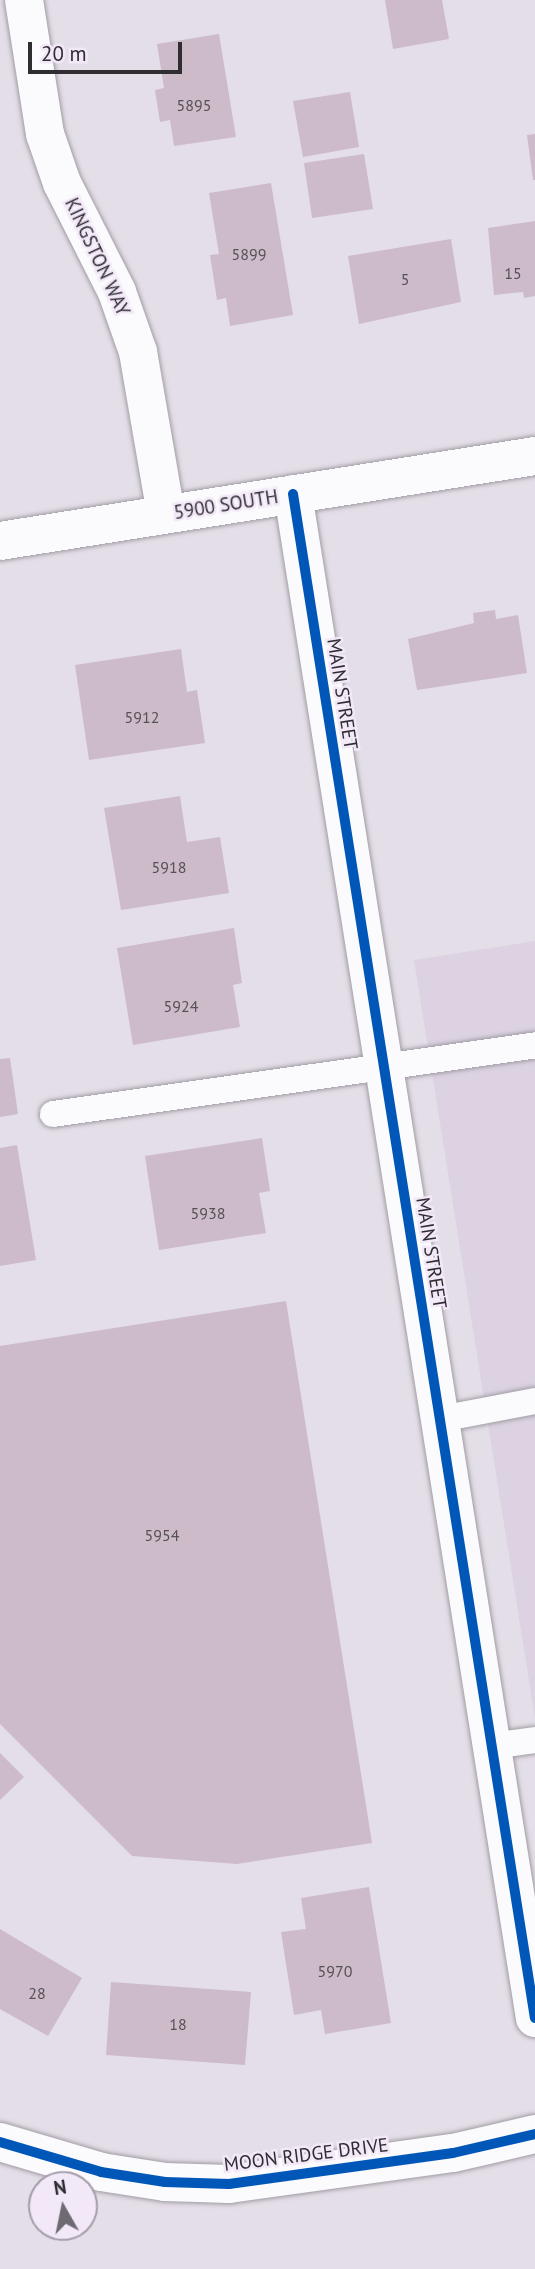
<!DOCTYPE html>
<style>
body{margin:0}
#map{position:relative;width:535px;height:2269px;overflow:hidden;background:#e4dee8;font-family:"PT Sans",sans-serif}
div>[style]{position:absolute}
.built>*{inset:0;background:#dcd2e2}
.building>*{inset:0;background:#cdbbca}
.roads{filter:drop-shadow(0 0 2px #a19da4) drop-shadow(0 0 2px #a19da4)}
.service>*{height:26px;margin:-13px;padding:0 13px;transform-origin:13px;border-radius:13px;background:#fbfafc}
.minor>*{height:38px;margin:-19px;padding:0 19px;transform-origin:19px;border-radius:19px;background:#fbfafc}
.tertiary>*{height:38px;margin:-19px;padding:0 19px;transform-origin:19px;border-radius:19px;background:#fbfafc}
.cycleway>*{height:10px;margin:-5px;padding:0 5px;transform-origin:5px;border-radius:5px;background:#0057b8}
span{translate:-50% -50%;white-space:nowrap;text-align:center;line-height:1.15;-webkit-text-stroke:5px #f2e8f8;paint-order:stroke}
.number-label{font-size:16px;color:#565058}
.number-label span{-webkit-text-stroke-width:0}
.street-label{font-size:19px;color:#2f2c32}
.north{position:absolute;left:28px;top:2171px;width:70px;height:70px;box-sizing:border-box;background:#f2e8f8;border:2px solid #a49da9;border-radius:50%;rotate:351deg;font-size:19px;font-weight:700;line-height:28px;text-align:center;color:#2f2c32}
.north::after{content:'';display:block;margin:auto;width:24px;height:32px;background:#6e6a72;clip-path:polygon(50% 0,100% 100%,50% 72%,0 100%)}
.scale{position:absolute;left:28px;top:42px;width:154px;height:32px;box-sizing:border-box;border:4px solid #2f2c32;border-top:0;padding-left:9px;font-size:21px;line-height:24px;white-space:nowrap;color:#2f2c32;-webkit-text-stroke:5px #f2e8f8;paint-order:stroke}
</style>
<div id="map">
<div class="built">
<i style="clip-path:polygon(535px 941px,535px 1718px,414px 960px)"></i>
</div>
<div class="building">
<i style="clip-path:polygon(385px 0,442px 0,449px 39px,393px 49px)"></i>
<i style="clip-path:polygon(219px 34px,236px 137px,174px 146px,170px 120px,160px 122px,155px 90px,164px 88px,157px 44px)"></i>
<i style="clip-path:polygon(350px 92px,359px 147px,303px 157px,293px 101px)"></i>
<i style="clip-path:polygon(535px 134px,535px 180px,533px 180px,527px 135px)"></i>
<i style="clip-path:polygon(364px 154px,373px 209px,312px 218px,304px 163px)"></i>
<i style="clip-path:polygon(271px 183px,293px 315px,230px 326px,226px 298px,217px 300px,210px 255px,219px 254px,209px 193px)"></i>
<i style="clip-path:polygon(535px 221px,535px 296px,524px 298px,523px 292px,494px 295px,488px 228px)"></i>
<i style="clip-path:polygon(451px 239px,461px 302px,359px 324px,348px 256px)"></i>
<i style="clip-path:polygon(495px 610px,496px 619px,518px 615px,527px 673px,417px 690px,408px 639px,474px 623px,473px 613px)"></i>
<i style="clip-path:polygon(181px 649px,187px 692px,197px 690px,205px 743px,89px 760px,75px 665px)"></i>
<i style="clip-path:polygon(180px 796px,187px 842px,220px 837px,229px 893px,121px 910px,104px 808px)"></i>
<i style="clip-path:polygon(234px 928px,242px 983px,233px 985px,240px 1027px,133px 1045px,117px 948px)"></i>
<i style="clip-path:polygon(10px 1058px,18px 1114px,0 1117px,0 1059px)"></i>
<i style="clip-path:polygon(262px 1138px,270px 1191px,259px 1193px,266px 1233px,159px 1250px,145px 1156px)"></i>
<i style="clip-path:polygon(17px 1145px,36px 1260px,0 1266px,0 1148px)"></i>
<i style="clip-path:polygon(286px 1301px,372px 1843px,237px 1864px,132px 1856px,0 1724px,0 1346px)"></i>
<i style="clip-path:polygon(0 1753px,24px 1777px,0 1800px)"></i>
<i style="clip-path:polygon(369px 1887px,391px 2023px,325px 2034px,321px 2010px,294px 2015px,281px 1932px,306px 1929px,301px 1898px)"></i>
<i style="clip-path:polygon(0 1929px,82px 1978px,48px 2036px,0 2009px)"></i>
<i style="clip-path:polygon(111px 1982px,251px 1992px,245px 2065px,106px 2055px)"></i>
</div>
<div class="roads">
<div class="service">
<i style="left:53px;top:1114px;width:487px;rotate:-8.1deg"></i>
<i style="left:440px;top:1419px;width:97px;rotate:-10.7deg"></i>
<i style="left:492px;top:1746px;width:43px;rotate:-7.9deg"></i>
</div>
<div class="minor">
<i style="left:24px;top:0;width:136px;rotate:81.1deg"></i>
<i style="left:45px;top:134px;width:52px;rotate:70.9deg"></i>
<i style="left:62px;top:183px;width:122px;rotate:63.2deg"></i>
<i style="left:117px;top:292px;width:64px;rotate:70.7deg"></i>
<i style="left:138px;top:352px;width:164px;rotate:80.2deg"></i>
<i style="left:293px;top:494px;width:1543px;rotate:80.98deg"></i>
<i style="left:0;top:2142px;width:105px;rotate:16.5deg"></i>
<i style="left:101px;top:2172px;width:65px;rotate:8.9deg"></i>
<i style="left:165px;top:2182px;width:64px;rotate:1.8deg"></i>
<i style="left:229px;top:2184px;width:226px;rotate:-7.9deg"></i>
<i style="left:453px;top:2153px;width:84px;rotate:-13deg"></i>
</div>
<div class="tertiary">
<i style="left:0;top:541px;width:542px;rotate:-9.03deg"></i>
</div>
</div>
<div class="cycleway">
<i style="left:293px;top:494px;width:1543px;rotate:80.98deg"></i>
<i style="left:0;top:2142px;width:105px;rotate:16.5deg"></i>
<i style="left:101px;top:2172px;width:65px;rotate:8.9deg"></i>
<i style="left:165px;top:2182px;width:64px;rotate:1.8deg"></i>
<i style="left:229px;top:2184px;width:226px;rotate:-7.9deg"></i>
<i style="left:453px;top:2153px;width:84px;rotate:-13deg"></i>
</div>
<div class="number-label">
<span style="left:194px;top:105px">5895</span>
<span style="left:249px;top:254px">5899</span>
<span style="left:513px;top:273px">15</span>
<span style="left:405px;top:279px">5</span>
<span style="left:142px;top:717px">5912</span>
<span style="left:169px;top:867px">5918</span>
<span style="left:181px;top:1006px">5924</span>
<span style="left:208px;top:1213px">5938</span>
<span style="left:162px;top:1535px">5954</span>
<span style="left:335px;top:1971px">5970</span>
<span style="left:37px;top:1993px">28</span>
<span style="left:178px;top:2024px">18</span>
</div>
<div class="street-label">
<span style="left:97px;top:257px;rotate:65deg">KINGSTON WAY</span>
<span style="left:226px;top:505px;rotate:-9deg">5900 SOUTH</span>
<span style="left:342px;top:694px;rotate:81deg">MAIN STREET</span>
<span style="left:431px;top:1253px;rotate:81deg">MAIN STREET</span>
<span style="left:306px;top:2155px;rotate:-7deg">MOON RIDGE DRIVE</span>
</div>
<div class="north">N</div>
<div class="scale">20 m</div>
</div>
